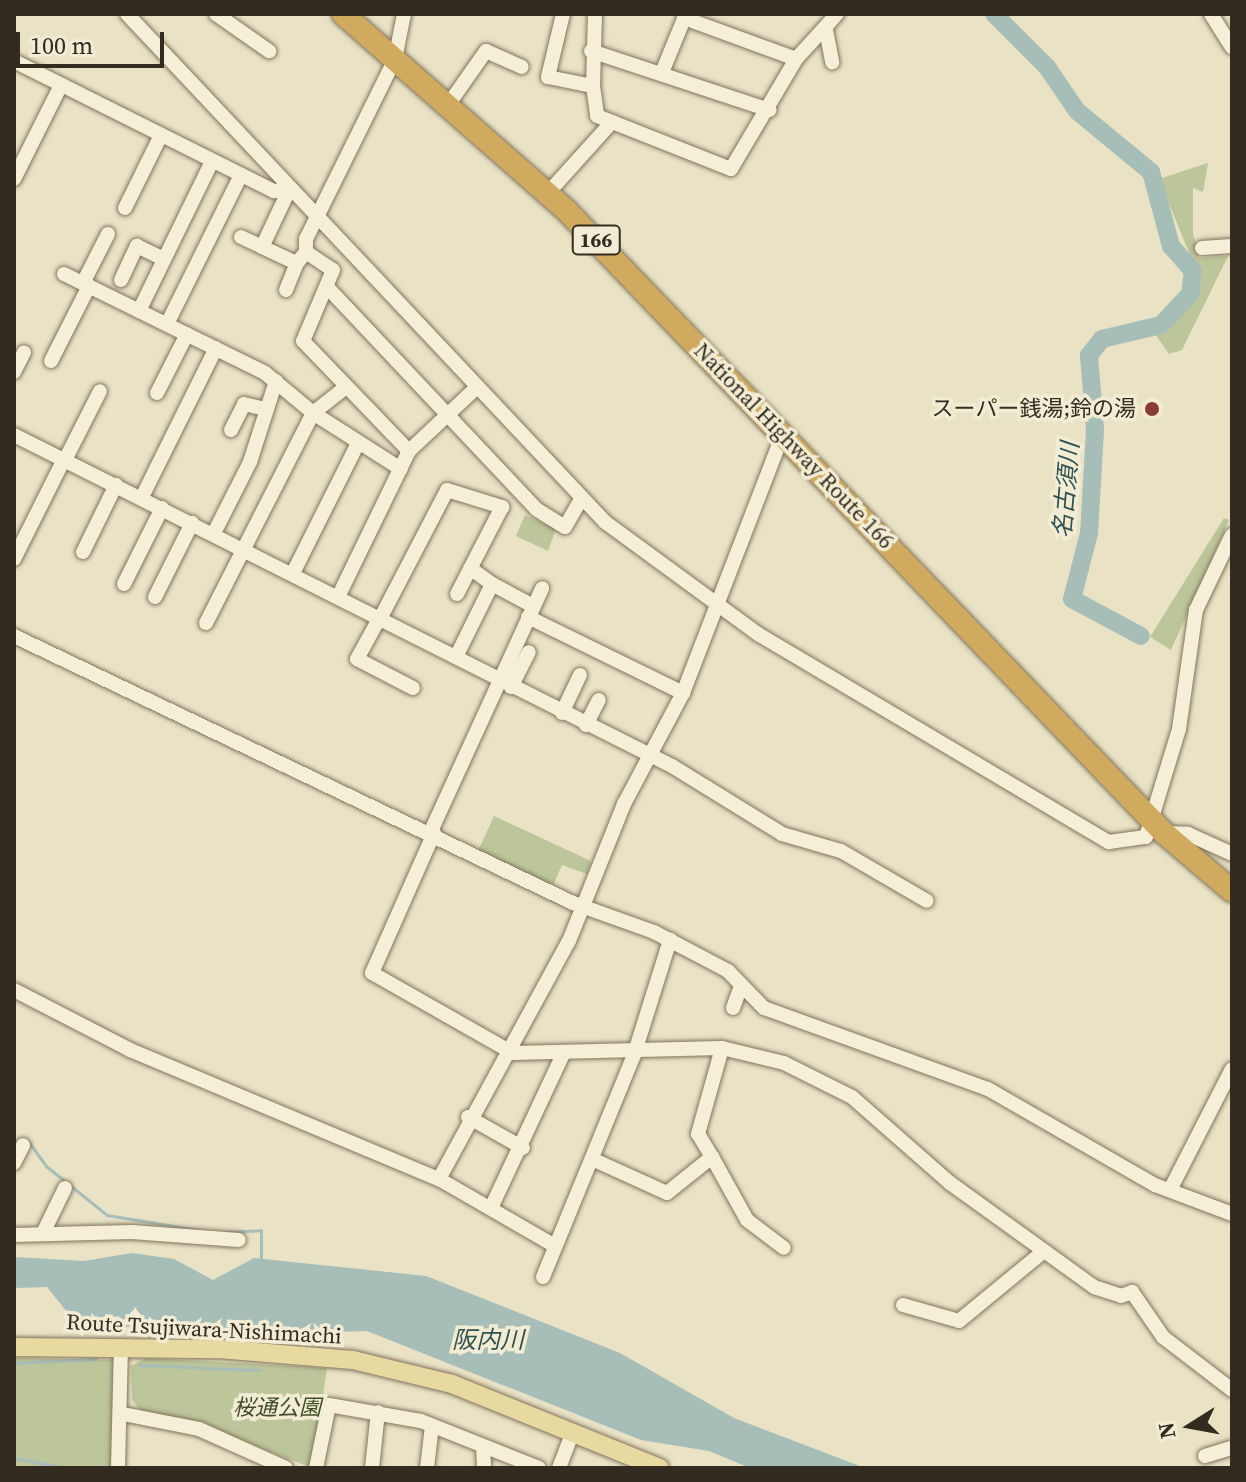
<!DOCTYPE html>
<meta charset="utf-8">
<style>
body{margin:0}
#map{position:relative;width:1246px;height:1482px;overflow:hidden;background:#e9e2c5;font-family:"Source Serif 4","Noto Sans JP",serif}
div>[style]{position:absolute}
.green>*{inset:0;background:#bcc69a}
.water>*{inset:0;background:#a6bdb8}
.stream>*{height:3px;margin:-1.5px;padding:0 1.5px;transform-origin:1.5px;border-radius:1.5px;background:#a6bdb8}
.river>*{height:18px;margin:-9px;padding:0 9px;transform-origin:9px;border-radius:9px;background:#a6bdb8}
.roads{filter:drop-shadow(0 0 2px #82745d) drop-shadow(0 0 2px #82745d)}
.minor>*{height:14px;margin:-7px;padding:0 7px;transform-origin:7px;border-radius:7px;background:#f5efd7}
.major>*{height:18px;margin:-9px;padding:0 9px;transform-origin:9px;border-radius:9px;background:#e8d9a0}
.highway>*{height:22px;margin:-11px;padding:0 11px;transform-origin:11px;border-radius:11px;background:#cfaa5f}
.dots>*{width:22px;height:22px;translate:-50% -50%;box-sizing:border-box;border:4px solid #f1ecd3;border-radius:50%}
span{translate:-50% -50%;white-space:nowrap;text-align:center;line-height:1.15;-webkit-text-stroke:7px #f1ecd3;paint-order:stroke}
.shield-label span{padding:2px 6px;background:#f1ecd3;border:2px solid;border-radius:6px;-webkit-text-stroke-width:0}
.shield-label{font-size:20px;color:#332b1f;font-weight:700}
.poi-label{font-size:22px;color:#332b1f}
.right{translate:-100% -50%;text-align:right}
.street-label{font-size:22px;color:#332b1f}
.park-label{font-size:22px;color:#404d28;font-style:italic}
.water-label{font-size:24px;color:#305051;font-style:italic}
.frame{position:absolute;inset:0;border:16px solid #332b1f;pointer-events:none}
.north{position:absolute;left:1150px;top:1386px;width:80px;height:80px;-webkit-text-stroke:6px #f1ecd3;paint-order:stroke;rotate:259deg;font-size:22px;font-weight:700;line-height:32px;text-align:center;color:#332b1f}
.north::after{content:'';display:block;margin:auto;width:28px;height:36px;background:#332b1f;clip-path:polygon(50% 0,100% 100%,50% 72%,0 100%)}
.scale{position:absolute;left:16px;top:32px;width:148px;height:36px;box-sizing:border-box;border:4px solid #332b1f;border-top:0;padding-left:10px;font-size:24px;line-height:28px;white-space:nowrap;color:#332b1f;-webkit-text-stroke:6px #f1ecd3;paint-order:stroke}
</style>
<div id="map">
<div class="green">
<i style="clip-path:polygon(1208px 163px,1203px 192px,1193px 188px,1193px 233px,1199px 258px,1228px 256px,1182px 350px,1169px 354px,1155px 334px,1193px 301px,1201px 282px,1159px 179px)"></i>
<i style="clip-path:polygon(525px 515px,556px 529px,548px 551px,516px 536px)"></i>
<i style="clip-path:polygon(1224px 518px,1229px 520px,1171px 650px,1150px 637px)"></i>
<i style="clip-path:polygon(494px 816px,591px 861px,587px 874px,562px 865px,552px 888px,477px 853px)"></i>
<i style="clip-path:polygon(14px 1358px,113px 1360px,111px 1468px,14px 1468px)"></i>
<i style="clip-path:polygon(146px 1358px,327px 1368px,312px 1468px,203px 1425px,140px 1410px,132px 1400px,131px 1366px)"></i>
</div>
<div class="water">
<i style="clip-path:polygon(132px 1253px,174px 1259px,213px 1280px,254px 1258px,426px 1276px,620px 1353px,734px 1418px,865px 1468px,750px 1468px,709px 1451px,641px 1440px,367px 1331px,242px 1335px,76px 1323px,47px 1287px,14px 1288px,14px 1257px,84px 1261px)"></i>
</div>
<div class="stream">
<i style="left:28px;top:1141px;width:31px;rotate:54deg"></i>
<i style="left:46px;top:1166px;width:78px;rotate:38.8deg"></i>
<i style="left:107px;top:1215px;width:92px;rotate:9.4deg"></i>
<i style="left:226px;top:1232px;width:35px;rotate:-3deg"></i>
<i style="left:261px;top:1230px;width:28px;rotate:90deg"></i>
<i style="left:14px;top:1363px;width:82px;rotate:-2.8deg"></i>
<i style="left:139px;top:1365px;width:121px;rotate:2.4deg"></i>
<i style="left:14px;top:1458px;width:53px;rotate:10.9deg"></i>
</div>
<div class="river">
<i style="left:994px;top:14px;width:75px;rotate:45deg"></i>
<i style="left:1047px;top:67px;width:53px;rotate:55.7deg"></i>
<i style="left:1077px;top:111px;width:96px;rotate:39.5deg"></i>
<i style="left:1151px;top:172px;width:77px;rotate:74.9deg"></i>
<i style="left:1171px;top:246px;width:33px;rotate:49deg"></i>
<i style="left:1193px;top:271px;width:23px;rotate:97deg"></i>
<i style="left:1190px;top:294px;width:42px;rotate:133.1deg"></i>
<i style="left:1161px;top:325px;width:61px;rotate:166.7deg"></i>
<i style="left:1102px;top:339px;width:21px;rotate:129deg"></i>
<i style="left:1089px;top:355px;width:75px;rotate:85.4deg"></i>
<i style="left:1095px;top:430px;width:103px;rotate:93.3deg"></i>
<i style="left:1089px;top:533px;width:68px;rotate:104.4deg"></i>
<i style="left:1072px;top:599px;width:78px;rotate:28.2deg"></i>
</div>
<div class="roads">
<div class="minor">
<i style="left:127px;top:14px;width:698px;rotate:46.74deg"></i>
<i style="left:605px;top:522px;width:190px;rotate:36.2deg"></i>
<i style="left:758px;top:634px;width:408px;rotate:30.7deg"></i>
<i style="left:1109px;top:842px;width:37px;rotate:-8deg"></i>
<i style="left:1146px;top:837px;width:113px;rotate:-73deg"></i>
<i style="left:1179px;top:729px;width:120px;rotate:-81.9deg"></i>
<i style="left:1196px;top:610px;width:83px;rotate:-64.4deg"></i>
<i style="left:216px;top:14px;width:65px;rotate:34.9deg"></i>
<i style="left:404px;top:14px;width:46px;rotate:101.3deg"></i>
<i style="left:395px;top:59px;width:201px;rotate:116.3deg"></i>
<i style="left:306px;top:239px;width:13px;rotate:90deg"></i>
<i style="left:306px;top:252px;width:32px;rotate:34deg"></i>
<i style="left:333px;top:270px;width:77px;rotate:112.9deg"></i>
<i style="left:303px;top:341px;width:153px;rotate:46.1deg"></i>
<i style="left:563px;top:14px;width:65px;rotate:103.4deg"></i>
<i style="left:548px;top:77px;width:46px;rotate:11.3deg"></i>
<i style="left:593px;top:86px;width:72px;rotate:-88.4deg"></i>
<i style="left:1211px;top:14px;width:39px;rotate:58deg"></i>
<i style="left:684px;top:18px;width:119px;rotate:20.1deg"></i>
<i style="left:826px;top:30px;width:33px;rotate:79deg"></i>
<i style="left:591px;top:51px;width:188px;rotate:18.3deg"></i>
<i style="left:14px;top:61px;width:291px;rotate:26.6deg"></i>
<i style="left:274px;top:191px;width:15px;rotate:-4deg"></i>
<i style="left:289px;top:190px;width:63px;rotate:115.3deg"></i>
<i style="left:262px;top:247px;width:38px;rotate:25deg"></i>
<i style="left:297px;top:263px;width:14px;rotate:-51deg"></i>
<i style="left:663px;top:70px;width:61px;rotate:-67.7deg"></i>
<i style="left:593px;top:86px;width:30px;rotate:82deg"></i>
<i style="left:597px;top:116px;width:144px;rotate:21.6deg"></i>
<i style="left:731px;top:169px;width:128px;rotate:-59.4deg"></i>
<i style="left:796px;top:59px;width:61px;rotate:-47.7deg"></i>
<i style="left:448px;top:105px;width:66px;rotate:-54.9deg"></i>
<i style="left:486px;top:51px;width:39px;rotate:24deg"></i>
<i style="left:14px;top:179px;width:105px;rotate:-63.4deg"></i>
<i style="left:548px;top:193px;width:96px;rotate:-48deg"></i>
<i style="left:125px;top:208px;width:81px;rotate:-63.7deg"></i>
<i style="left:241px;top:237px;width:23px;rotate:25deg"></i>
<i style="left:1202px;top:248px;width:30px;rotate:-4deg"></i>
<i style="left:64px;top:274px;width:224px;rotate:26.2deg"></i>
<i style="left:265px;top:373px;width:62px;rotate:39.8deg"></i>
<i style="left:313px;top:413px;width:42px;rotate:-38.2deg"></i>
<i style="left:121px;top:280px;width:38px;rotate:-65deg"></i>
<i style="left:137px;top:246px;width:30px;rotate:26deg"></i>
<i style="left:83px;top:283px;width:55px;rotate:-63deg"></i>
<i style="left:328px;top:288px;width:303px;rotate:46.7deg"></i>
<i style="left:536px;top:509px;width:34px;rotate:32deg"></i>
<i style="left:565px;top:527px;width:32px;rotate:-60deg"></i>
<i style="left:286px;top:290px;width:29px;rotate:-68deg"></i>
<i style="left:139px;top:311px;width:167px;rotate:-64deg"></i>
<i style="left:167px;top:324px;width:166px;rotate:-63.6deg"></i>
<i style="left:51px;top:361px;width:84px;rotate:-63.1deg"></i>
<i style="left:14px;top:372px;width:22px;rotate:-63deg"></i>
<i style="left:157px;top:393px;width:66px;rotate:-63deg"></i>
<i style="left:231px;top:430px;width:29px;rotate:-63deg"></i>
<i style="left:244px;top:404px;width:22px;rotate:13deg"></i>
<i style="left:14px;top:435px;width:737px;rotate:26.7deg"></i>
<i style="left:672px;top:766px;width:129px;rotate:31.7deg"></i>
<i style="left:782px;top:834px;width:61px;rotate:16.1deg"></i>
<i style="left:841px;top:851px;width:99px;rotate:30.2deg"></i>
<i style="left:65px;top:460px;width:77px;rotate:-63.1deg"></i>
<i style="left:142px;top:497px;width:166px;rotate:-63.6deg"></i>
<i style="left:214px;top:533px;width:80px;rotate:-63.1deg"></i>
<i style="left:250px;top:462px;width:85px;rotate:-72.2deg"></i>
<i style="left:83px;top:552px;width:75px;rotate:-63.8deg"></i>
<i style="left:14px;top:559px;width:112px;rotate:-63.4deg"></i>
<i style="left:293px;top:573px;width:145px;rotate:-63.4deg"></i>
<i style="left:124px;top:584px;width:85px;rotate:-63.4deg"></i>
<i style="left:492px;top:584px;width:47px;rotate:28.2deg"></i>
<i style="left:339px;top:595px;width:160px;rotate:-64.1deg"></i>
<i style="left:409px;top:451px;width:91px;rotate:-43.2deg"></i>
<i style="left:155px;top:597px;width:83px;rotate:-63.4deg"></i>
<i style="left:380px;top:617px;width:48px;rotate:118.7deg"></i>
<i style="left:357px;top:659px;width:63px;rotate:27.4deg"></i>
<i style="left:381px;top:617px;width:143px;rotate:-62.5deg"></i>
<i style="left:447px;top:490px;width:58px;rotate:17.2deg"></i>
<i style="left:502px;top:507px;width:98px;rotate:117.3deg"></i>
<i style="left:528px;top:617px;width:173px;rotate:26.1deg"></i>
<i style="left:206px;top:623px;width:236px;rotate:-63deg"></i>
<i style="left:313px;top:413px;width:104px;rotate:32.5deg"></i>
<i style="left:14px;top:636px;width:619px;rotate:25.53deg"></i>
<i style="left:573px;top:903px;width:86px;rotate:19.7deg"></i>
<i style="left:654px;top:932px;width:84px;rotate:27.8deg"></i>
<i style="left:728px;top:971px;width:52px;rotate:45.8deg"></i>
<i style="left:764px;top:1008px;width:238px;rotate:19.9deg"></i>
<i style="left:988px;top:1089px;width:193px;rotate:29.9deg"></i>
<i style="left:1155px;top:1185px;width:82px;rotate:20.6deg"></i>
<i style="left:456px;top:657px;width:81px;rotate:-63.7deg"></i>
<i style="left:492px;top:584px;width:27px;rotate:-144deg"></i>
<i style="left:511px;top:687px;width:39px;rotate:-63deg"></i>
<i style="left:562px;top:713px;width:42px;rotate:-64.7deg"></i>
<i style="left:586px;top:725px;width:28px;rotate:-63deg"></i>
<i style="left:431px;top:831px;width:267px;rotate:-65.4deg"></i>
<i style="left:434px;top:833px;width:153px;rotate:113.9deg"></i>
<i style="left:372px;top:973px;width:162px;rotate:29.6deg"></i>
<i style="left:513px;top:1053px;width:209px;rotate:-1.4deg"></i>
<i style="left:722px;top:1048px;width:64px;rotate:13.6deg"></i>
<i style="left:784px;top:1063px;width:76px;rotate:26.6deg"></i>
<i style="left:852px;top:1097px;width:130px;rotate:41.3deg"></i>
<i style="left:950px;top:1183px;width:178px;rotate:35.8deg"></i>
<i style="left:1094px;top:1287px;width:28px;rotate:18deg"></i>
<i style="left:1121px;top:1296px;width:12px;rotate:-20deg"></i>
<i style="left:1132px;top:1292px;width:55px;rotate:55.4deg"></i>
<i style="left:1163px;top:1337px;width:87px;rotate:37.5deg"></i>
<i style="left:1165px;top:833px;width:23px;rotate:2deg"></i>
<i style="left:1188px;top:834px;width:48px;rotate:24.4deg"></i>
<i style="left:14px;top:990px;width:131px;rotate:27.3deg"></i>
<i style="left:130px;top:1050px;width:335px;rotate:22.7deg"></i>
<i style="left:439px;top:1179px;width:271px;rotate:-61.4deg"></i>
<i style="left:569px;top:941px;width:148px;rotate:-68.1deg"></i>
<i style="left:624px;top:804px;width:126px;rotate:-62deg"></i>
<i style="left:683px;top:693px;width:272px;rotate:-68.9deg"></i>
<i style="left:733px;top:1008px;width:23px;rotate:-70deg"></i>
<i style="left:468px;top:1117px;width:63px;rotate:29.4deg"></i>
<i style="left:712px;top:1157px;width:72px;rotate:60.9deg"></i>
<i style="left:747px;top:1220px;width:46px;rotate:37.1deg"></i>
<i style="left:592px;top:1159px;width:82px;rotate:24.4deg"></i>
<i style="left:667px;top:1193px;width:58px;rotate:-38.7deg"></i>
<i style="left:712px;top:1157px;width:27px;rotate:-121deg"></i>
<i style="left:698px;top:1134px;width:89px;rotate:-74.4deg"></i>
<i style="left:14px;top:1163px;width:20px;rotate:-63deg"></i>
<i style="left:439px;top:1179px;width:134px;rotate:30deg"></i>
<i style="left:1172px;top:1186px;width:131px;rotate:-62.9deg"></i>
<i style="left:491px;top:1208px;width:172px;rotate:-64.9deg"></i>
<i style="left:43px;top:1233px;width:50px;rotate:-63.9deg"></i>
<i style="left:14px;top:1235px;width:118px;rotate:-1.5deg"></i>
<i style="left:132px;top:1232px;width:107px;rotate:4.3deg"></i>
<i style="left:543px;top:1277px;width:240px;rotate:-67.7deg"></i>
<i style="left:634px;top:1055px;width:121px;rotate:-72.6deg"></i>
<i style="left:903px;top:1305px;width:58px;rotate:15.9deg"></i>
<i style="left:959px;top:1321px;width:110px;rotate:-39.5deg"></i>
<i style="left:123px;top:1414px;width:77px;rotate:11.2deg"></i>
<i style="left:199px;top:1429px;width:95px;rotate:24.1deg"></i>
<i style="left:483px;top:1446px;width:22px;rotate:87deg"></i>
<i style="left:1205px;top:1456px;width:28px;rotate:-17deg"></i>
<i style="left:118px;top:1468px;width:122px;rotate:-88.6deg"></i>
<i style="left:316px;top:1468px;width:64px;rotate:-78.3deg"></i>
<i style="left:329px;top:1405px;width:93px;rotate:9.9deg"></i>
<i style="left:421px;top:1421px;width:127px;rotate:21.7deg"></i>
<i style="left:372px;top:1468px;width:56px;rotate:-83.9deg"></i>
<i style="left:427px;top:1468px;width:42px;rotate:-83.2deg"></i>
<i style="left:559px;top:1468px;width:39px;rotate:-69deg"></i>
</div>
<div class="major">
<i style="left:14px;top:1347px;width:205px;rotate:0.6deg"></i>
<i style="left:219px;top:1349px;width:134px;rotate:4.7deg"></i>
<i style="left:353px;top:1360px;width:102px;rotate:13.6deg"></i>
<i style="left:452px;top:1384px;width:224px;rotate:22deg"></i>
</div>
<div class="highway">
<i style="left:343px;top:14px;width:298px;rotate:41.3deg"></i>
<i style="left:567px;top:211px;width:862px;rotate:46.17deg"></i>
<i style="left:1164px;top:833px;width:89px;rotate:40.5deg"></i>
</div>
</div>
<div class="dots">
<i style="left:1152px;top:409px;background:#8a3c34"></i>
</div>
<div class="shield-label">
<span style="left:596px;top:240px">166</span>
</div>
<div class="poi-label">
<span class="right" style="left:1136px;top:409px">スーパー銭湯;鈴の湯</span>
</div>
<div class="street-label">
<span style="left:794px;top:446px;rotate:46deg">National Highway Route 166</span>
<span style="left:204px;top:1329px;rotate:3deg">Route Tsujiwara-Nishimachi</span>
</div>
<div class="park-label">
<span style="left:277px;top:1408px">桜通公園</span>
</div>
<div class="water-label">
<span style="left:1066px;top:490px;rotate:-85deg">名古須川</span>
<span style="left:488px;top:1340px">阪内川</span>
</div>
<div class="frame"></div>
<div class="north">N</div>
<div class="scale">100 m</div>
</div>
